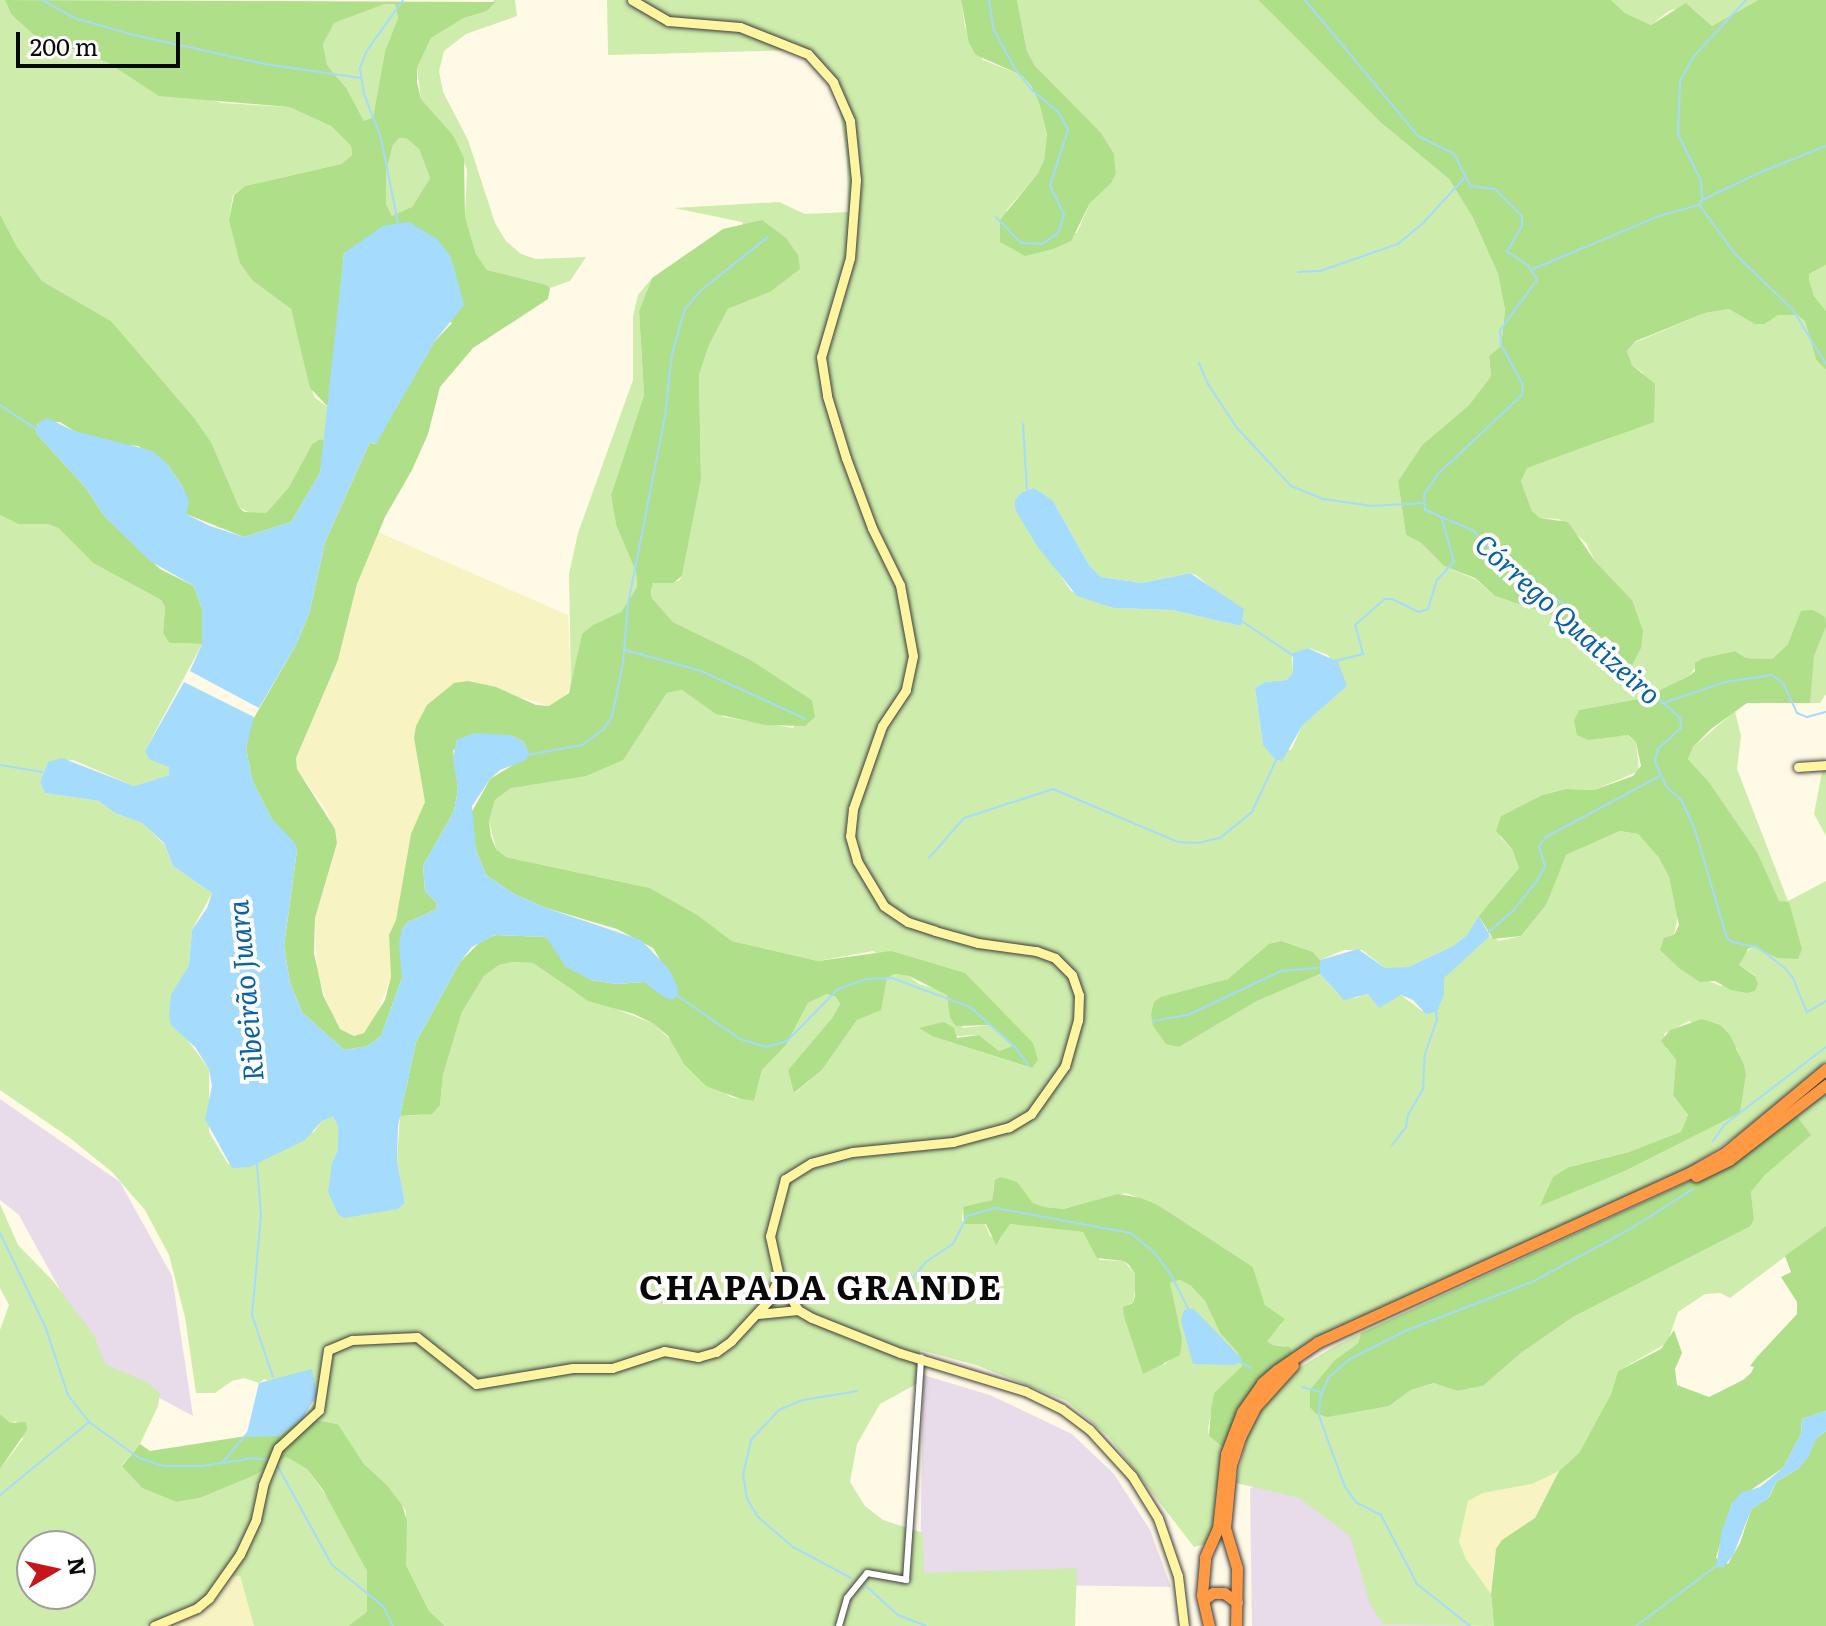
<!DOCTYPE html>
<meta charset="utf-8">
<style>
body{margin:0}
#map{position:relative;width:1826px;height:1626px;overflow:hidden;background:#fffae6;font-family:Literata,serif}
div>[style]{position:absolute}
.industrial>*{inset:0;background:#e9dcea}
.farmland>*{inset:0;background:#f7f3c3}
.green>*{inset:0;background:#ceecac}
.forest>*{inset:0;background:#b0df8a}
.water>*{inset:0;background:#a5dbfc}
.stream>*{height:2px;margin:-1px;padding:0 1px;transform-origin:1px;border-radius:1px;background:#a5dbfc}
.roads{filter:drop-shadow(0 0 2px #3c3c3c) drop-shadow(0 0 2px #3c3c3c)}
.street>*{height:6px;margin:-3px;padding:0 3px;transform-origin:3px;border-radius:3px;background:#fff}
.secondary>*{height:9px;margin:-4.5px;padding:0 4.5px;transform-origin:4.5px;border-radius:4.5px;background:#fff5a1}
.highway>*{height:11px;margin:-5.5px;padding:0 5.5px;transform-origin:5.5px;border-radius:5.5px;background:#f94}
span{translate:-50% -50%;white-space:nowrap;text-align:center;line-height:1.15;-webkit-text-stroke:8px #fff;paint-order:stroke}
.water-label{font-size:28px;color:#0961a5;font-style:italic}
.district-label{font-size:34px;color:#090909;font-weight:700;letter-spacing:2px}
.north{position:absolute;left:16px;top:1530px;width:80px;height:80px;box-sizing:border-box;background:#fff;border:2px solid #9d9d9d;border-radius:50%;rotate:81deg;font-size:22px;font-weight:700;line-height:32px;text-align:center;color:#090909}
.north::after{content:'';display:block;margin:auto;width:28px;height:36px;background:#c5161e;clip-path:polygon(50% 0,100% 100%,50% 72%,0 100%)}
.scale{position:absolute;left:16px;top:32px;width:164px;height:36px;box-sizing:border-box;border:4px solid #090909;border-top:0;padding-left:10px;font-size:24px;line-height:28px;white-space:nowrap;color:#090909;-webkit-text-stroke:6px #fff;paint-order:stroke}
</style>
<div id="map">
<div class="industrial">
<i style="clip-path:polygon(0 1099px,120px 1182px,172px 1276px,193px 1416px,103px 1368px,19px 1215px,0 1200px)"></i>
<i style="clip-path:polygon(923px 1375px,990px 1395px,1072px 1434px,1114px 1474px,1150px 1530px,1171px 1587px,920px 1583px)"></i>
<i style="clip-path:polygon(1314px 1445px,1469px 1626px,1252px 1626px,1250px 1489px)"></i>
</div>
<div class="farmland">
<i style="clip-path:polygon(378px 532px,568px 615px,571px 687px,559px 702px,549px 706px,524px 698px,427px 705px,414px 738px,425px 802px,396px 920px,389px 935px,391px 977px,376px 1016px,364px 1033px,354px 1036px,340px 1029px,332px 1015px,317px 975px,315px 918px,337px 843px,328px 813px,297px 769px,296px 758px,338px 660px,357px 584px)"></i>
<i style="clip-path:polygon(1559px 1471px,1535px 1518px,1494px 1560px,1491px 1594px,1466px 1559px,1459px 1542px,1468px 1501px,1483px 1493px,1532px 1484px)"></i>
<i style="clip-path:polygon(240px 1576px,254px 1626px,144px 1626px,198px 1606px,230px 1577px)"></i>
</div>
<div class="green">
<i style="clip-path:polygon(0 0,5px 0,11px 14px,49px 42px,108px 63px,136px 81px,222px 103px,289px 107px,331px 126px,351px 146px,352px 155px,341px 164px,245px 186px,233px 195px,229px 220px,253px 281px,291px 309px,314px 397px,329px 408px,326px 441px,320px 439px,312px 444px,289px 487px,266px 513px,252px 514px,239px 507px,212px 444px,111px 321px,42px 281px,17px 247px,0 214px)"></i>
<i style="clip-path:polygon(494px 0,515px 0,517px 16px,466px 34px,444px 51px,439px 71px,443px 92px,468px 140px,495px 223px,506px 241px,521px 254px,536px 259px,586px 257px,570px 281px,550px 288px,487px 270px,476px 254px,465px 216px,467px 170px,453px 135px,421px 99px,417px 68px,431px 38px,464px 18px,487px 11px)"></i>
<i style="clip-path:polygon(evenodd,607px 0,961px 0,965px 27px,983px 60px,1021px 75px,1031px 87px,1039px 103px,1047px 136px,1044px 160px,1038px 173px,1006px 211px,1077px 233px,1090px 203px,1116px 174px,1114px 154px,1035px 66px,1027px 51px,1017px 0,1258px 0,1379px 121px,1449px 179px,1473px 218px,1498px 274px,1505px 310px,1501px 346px,1489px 356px,1491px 376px,1469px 405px,1422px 445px,1398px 481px,1406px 535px,1421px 543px,1444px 566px,1475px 579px,1495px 596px,1554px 616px,1577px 630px,1615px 671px,1632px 600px,1595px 561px,1586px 543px,1559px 519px,1540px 518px,1532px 511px,1521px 481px,1526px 468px,1616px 436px,1643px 373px,1632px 365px,1627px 351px,1636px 342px,1705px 313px,1729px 309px,1765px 324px,1778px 315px,1797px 315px,1805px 321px,1816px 360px,1826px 370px,1826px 694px,1820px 703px,1810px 703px,1809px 693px,1814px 656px,1826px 627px,1788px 644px,1772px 659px,1746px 658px,1735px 651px,1703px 658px,1689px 676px,1643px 698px,1579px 710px,1615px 736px,1627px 735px,1636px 742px,1639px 771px,1594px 790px,1566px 789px,1542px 795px,1501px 816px,1500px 837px,1512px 849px,1519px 868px,1467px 935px,1453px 946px,1408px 967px,1396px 968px,1385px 968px,1362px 950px,1344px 950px,1320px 960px,1313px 952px,1283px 941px,1269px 945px,1228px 979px,1195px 990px,1179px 1047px,1257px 1001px,1320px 974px,1338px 994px,1355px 998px,1367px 994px,1385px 1003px,1401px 995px,1422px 1011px,1444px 994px,1444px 978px,1452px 967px,1490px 936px,1499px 941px,1521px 936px,1546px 905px,1560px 863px,1566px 855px,1620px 831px,1638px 834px,1659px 858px,1669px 877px,1678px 916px,1674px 935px,1708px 981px,1721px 986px,1756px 976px,1739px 965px,1742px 955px,1753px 947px,1777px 958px,1795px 927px,1788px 907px,1779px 901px,1771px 887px,1757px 852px,1709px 782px,1688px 759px,1693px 747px,1735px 711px,1741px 736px,1737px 769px,1788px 901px,1826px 881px,1826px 1062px,1738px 1135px,1690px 1167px,1293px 1354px,1285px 1346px,1271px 1345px,1267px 1341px,1267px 1336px,1281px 1325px,1282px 1317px,1265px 1305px,1253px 1267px,1158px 1205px,1126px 1193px,1062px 1209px,1045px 1207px,1033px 1203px,1016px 1182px,994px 1185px,992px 1200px,963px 1208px,962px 1221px,984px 1222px,990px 1236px,999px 1241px,1010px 1224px,1083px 1232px,1100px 1260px,1124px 1261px,1135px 1274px,1136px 1284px,1133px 1303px,1128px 1304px,1164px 1365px,1175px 1356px,1175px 1315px,1170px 1283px,1180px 1280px,1191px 1286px,1205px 1301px,1220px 1333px,1238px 1353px,1242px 1366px,1214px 1393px,1208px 1429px,1209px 1436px,1226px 1450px,1217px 1541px,1194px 1547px,1108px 1436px,1067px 1401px,976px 1365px,920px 1350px,920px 1382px,880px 1404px,857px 1444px,850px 1482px,865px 1506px,883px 1520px,923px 1533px,924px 1573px,1077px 1568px,1075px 1626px,445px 1626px,429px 1611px,406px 1565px,406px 1511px,387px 1485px,364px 1464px,338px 1424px,303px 1418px,315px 1402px,264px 1379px,259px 1383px,244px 1378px,232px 1381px,215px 1393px,196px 1393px,185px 1317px,169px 1255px,145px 1210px,112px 1172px,70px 1138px,0 1090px,0 515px,18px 524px,48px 524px,58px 528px,93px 563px,161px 600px,165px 607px,163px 633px,169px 643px,202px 644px,145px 751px,169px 767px,169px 775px,134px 786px,73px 760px,48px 762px,40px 782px,45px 793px,99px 801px,115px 813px,142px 823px,164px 844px,173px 866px,212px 893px,192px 930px,189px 965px,172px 995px,169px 1015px,209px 1069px,209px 1132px,228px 1164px,314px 1132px,322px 1121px,333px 1117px,338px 1126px,338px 1149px,332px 1163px,398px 1209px,405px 1203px,397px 1161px,400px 1116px,422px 1115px,440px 1105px,443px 1075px,462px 1012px,484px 976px,499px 965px,513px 962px,533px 963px,576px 993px,654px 1024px,730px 1097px,741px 1099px,754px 1101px,762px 1070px,786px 1045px,808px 1003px,827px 994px,836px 997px,840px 1004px,832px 1018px,788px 1070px,795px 1093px,822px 1070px,857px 1020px,877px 1010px,887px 978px,894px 974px,909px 976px,919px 984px,941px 990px,947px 995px,963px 1028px,990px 1025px,1012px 1046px,999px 1051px,979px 1035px,934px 1037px,1031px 1068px,1033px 1043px,873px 951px,818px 961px,732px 941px,696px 915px,650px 888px,506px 857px,496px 849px,489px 821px,495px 800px,511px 788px,531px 783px,644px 728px,667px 693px,682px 690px,724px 717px,793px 728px,812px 700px,751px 660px,673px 622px,652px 598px,651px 586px,655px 582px,679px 581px,682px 576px,701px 480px,699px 375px,709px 345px,728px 309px,770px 292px,742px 222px,674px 208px,779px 202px,805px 214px,848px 212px,847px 160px,840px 112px,826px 75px,798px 50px,608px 55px,607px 0,1021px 493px,1053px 501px,1089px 565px,1101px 577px,1142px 583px,1189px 573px,1196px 575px,1225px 599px,1241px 626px,1172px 610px,1114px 608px,1071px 591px,1015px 509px,1015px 500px,1021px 493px,607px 0,1309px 648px,1328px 655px,1347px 686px,1302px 726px,1291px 750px,1263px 745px,1255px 688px,1265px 682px,1287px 680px,1293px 672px,1292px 657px,1309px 648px,607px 0,1689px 1021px,1737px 1048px,1746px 1075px,1740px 1113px,1625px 1171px,1541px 1205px,1569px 1167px,1629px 1152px,1681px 1133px,1688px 1115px,1673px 1095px,1676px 1060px,1666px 1048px,1664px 1034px,1689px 1021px)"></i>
<i style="clip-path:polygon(1611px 0,1758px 0,1712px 26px,1692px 8px,1670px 10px,1651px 25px,1625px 13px)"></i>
<i style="clip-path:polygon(385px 4px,395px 4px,398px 18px,385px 51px,373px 117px,364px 121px,347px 89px,327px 65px,323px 44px,333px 23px)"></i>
<i style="clip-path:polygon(399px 137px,406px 138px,419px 149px,430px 178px,412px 207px,403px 214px,392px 216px,386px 204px,386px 172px,393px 145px)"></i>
<i style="clip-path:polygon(1826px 265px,1826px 311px,1814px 296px,1809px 281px,1809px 274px)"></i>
<i style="clip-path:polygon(652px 278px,639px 311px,644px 395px,611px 495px,616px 525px,636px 572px,637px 587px,621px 612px,582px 634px,571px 687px,569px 574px,578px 533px,633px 380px,633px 316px,638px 295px)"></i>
<i style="clip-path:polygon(1826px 770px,1826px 836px,1814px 814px,1822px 772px)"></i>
<i style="clip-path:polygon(1826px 1092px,1826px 1226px,1730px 1298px,1720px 1293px,1705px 1294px,1678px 1312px,1667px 1343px,1618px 1371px,1611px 1394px,1579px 1453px,1559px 1471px,1532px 1484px,1483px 1493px,1468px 1501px,1459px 1542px,1466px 1559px,1491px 1594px,1494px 1626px,1383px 1624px,1370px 1604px,1350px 1536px,1299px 1498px,1236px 1483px,1247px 1437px,1263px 1406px,1289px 1374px,1335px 1346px,1361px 1333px,1358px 1343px,1347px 1351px,1354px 1411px,1389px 1406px,1411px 1390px,1435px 1383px,1457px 1391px,1483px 1386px,1521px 1353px,1573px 1317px,1751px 1226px,1754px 1219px,1751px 1192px,1765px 1175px,1810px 1135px,1796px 1115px)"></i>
<i style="clip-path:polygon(evenodd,0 1204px,18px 1245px,53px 1281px,94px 1335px,105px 1364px,147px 1382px,160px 1393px,158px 1406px,140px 1444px,122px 1465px,134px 1479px,142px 1488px,176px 1502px,200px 1498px,253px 1476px,286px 1457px,307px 1469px,335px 1508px,367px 1571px,368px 1612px,348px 1626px,254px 1626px,240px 1576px,230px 1577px,198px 1606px,144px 1626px,0 1626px,0 1469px,23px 1439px,16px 1421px,10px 1424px,0 1414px,0 1330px,9px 1305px,0 1288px,0 1204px,32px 1546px,80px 1546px,80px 1594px,32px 1594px,32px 1546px)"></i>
</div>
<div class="forest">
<i style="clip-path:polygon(evenodd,5px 0,495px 2px,487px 11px,464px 18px,431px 38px,417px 68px,417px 82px,421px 99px,453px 135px,464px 158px,465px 216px,476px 254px,487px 270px,546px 285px,550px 288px,548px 299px,473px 348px,440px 387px,428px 434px,412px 470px,385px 517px,357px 584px,338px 660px,296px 758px,297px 769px,335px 829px,337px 843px,315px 918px,314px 953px,323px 995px,340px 1029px,354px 1036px,364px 1033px,385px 1000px,391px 977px,389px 935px,396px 920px,411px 834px,425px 802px,414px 738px,416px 726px,427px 705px,454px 683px,468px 681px,496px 687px,536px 705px,549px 706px,569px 693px,582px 634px,593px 625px,621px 612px,637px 587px,636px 572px,616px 525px,611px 495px,644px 395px,639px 311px,652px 278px,723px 229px,762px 220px,786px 238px,798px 255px,800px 269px,770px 292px,728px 309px,709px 345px,699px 375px,701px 480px,682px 576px,673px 583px,653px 583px,651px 591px,652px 598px,673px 622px,751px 660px,812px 700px,815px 717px,805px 726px,765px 725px,716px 714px,682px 690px,667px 693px,623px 760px,586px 776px,511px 788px,495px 800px,489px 821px,491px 837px,496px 849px,506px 857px,650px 888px,697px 915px,732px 941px,818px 961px,891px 951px,965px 973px,1033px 1043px,1038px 1060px,1032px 1068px,934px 1037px,919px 1028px,944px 1022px,954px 1028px,957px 1038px,979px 1035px,999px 1051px,1012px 1046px,990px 1025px,956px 1026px,950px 1018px,947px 995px,909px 976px,894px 974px,887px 978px,881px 1010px,857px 1020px,822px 1070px,794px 1093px,788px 1070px,832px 1018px,840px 1004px,836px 997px,827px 994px,808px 1003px,786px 1045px,762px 1070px,754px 1101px,741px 1099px,706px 1086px,684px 1064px,668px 1036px,654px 1024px,634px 1014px,588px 1001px,533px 963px,513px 962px,499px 965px,484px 976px,462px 1012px,443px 1075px,440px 1105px,432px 1114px,400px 1116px,416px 1042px,460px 962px,481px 941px,496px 935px,546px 937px,591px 980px,616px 984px,644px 982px,678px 989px,653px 948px,617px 929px,546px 908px,514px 894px,486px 875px,476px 850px,470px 815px,490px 779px,529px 755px,524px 742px,511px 735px,453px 750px,458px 789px,454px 811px,423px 866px,425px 891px,436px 902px,437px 909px,408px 922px,402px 929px,402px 978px,381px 1036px,368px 1046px,344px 1050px,302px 1012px,290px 983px,284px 946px,297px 850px,271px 818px,252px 780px,246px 748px,251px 723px,296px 645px,309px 614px,325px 542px,370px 442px,375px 444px,434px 342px,452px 323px,344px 253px,329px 408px,310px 388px,291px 309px,253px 281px,240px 263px,229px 220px,234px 195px,245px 186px,341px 164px,352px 155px,351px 146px,331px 126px,289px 107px,159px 96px,108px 63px,33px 34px,11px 14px,5px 0,385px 4px,395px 4px,398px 18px,385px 51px,373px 117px,364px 121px,347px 89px,327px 65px,323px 44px,334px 23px,385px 4px,5px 0,399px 138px,406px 138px,419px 149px,430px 178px,412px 207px,392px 216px,386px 204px,386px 172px,393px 145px,399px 138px)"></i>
<i style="clip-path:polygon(961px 0,1017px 0,1027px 51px,1035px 66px,1101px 133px,1114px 154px,1116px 174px,1111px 183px,1090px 203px,1071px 241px,1053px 249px,1025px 256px,1000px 242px,1000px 220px,1038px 173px,1044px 160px,1047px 135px,1039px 103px,1031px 86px,1021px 75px,976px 55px,969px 43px)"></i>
<i style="clip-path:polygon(1258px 0,1611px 0,1625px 13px,1651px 25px,1686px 3px,1712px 26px,1758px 0,1826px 0,1826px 265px,1809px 274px,1809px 280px,1814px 296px,1826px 311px,1826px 370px,1816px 360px,1805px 321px,1797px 315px,1778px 315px,1765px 324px,1755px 324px,1729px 309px,1705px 313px,1636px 341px,1627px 351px,1632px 365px,1655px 384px,1654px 422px,1527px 468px,1521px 481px,1532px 511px,1540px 518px,1568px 522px,1595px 561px,1632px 600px,1643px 631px,1641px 648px,1628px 673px,1615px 671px,1577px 630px,1554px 616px,1495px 596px,1475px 578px,1444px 566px,1421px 543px,1406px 535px,1398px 481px,1422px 445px,1469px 405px,1491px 376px,1489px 356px,1501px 346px,1505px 310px,1498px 274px,1473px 218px,1449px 179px,1379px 121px)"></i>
<i style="clip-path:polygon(0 214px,17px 247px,42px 281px,111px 321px,194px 418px,212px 444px,239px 507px,244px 512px,266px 513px,289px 487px,312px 444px,320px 439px,326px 441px,320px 473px,291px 522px,244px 537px,186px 514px,184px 489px,168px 465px,138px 446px,117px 444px,74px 431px,60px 422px,38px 423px,36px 433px,85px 487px,105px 517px,160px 569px,194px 586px,202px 609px,202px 644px,169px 643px,163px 633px,165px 607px,161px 600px,93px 563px,58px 528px,48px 524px,18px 524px,0 515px)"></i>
<i style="clip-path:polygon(1813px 610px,1825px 617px,1826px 627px,1814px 656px,1810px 703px,1747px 703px,1711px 729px,1693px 747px,1688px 759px,1709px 782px,1757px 852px,1779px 901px,1789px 902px,1802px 949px,1798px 959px,1777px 958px,1753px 947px,1748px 949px,1739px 965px,1755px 976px,1758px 984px,1755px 991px,1747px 993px,1731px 990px,1715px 981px,1700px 982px,1679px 968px,1660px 950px,1664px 938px,1674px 935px,1679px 925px,1669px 877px,1659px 858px,1638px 834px,1620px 831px,1566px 855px,1546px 905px,1521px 936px,1493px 939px,1479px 916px,1519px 868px,1512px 849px,1496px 831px,1501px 816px,1542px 795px,1566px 789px,1594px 790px,1633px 776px,1641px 766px,1636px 742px,1628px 735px,1588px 740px,1577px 735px,1574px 721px,1579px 710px,1643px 698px,1689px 676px,1695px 671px,1695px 663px,1703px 658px,1735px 651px,1746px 658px,1772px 659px,1788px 644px,1801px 611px)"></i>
<i style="clip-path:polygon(1282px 941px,1313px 952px,1320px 960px,1320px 974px,1257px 1001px,1179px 1047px,1166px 1044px,1153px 1026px,1151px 1014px,1154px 1002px,1161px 997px,1228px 979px,1269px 944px)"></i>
<i style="clip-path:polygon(1702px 1019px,1720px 1025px,1730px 1035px,1744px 1065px,1746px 1075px,1740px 1113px,1625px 1171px,1540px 1206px,1553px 1177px,1569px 1167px,1629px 1152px,1681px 1132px,1688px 1115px,1673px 1095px,1676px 1060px,1661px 1041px,1670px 1030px)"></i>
<i style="clip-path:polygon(1796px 1115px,1811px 1135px,1765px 1175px,1751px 1192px,1754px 1219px,1751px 1226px,1573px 1317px,1521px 1353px,1483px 1386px,1457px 1391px,1434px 1383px,1411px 1390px,1389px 1406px,1327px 1417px,1315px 1413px,1310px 1407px,1310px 1390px,1334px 1361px,1358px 1343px,1361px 1333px,1735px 1160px)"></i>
<i style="clip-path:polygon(1001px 1177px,1017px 1182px,1033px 1203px,1045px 1207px,1063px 1209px,1118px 1194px,1141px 1198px,1158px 1205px,1253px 1267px,1265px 1305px,1285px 1319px,1267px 1341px,1272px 1345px,1290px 1347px,1293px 1354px,1226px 1450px,1209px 1436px,1211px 1409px,1214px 1393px,1242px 1366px,1238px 1353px,1220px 1333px,1205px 1301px,1191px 1286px,1180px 1280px,1170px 1283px,1182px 1339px,1180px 1355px,1143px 1374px,1124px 1316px,1123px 1307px,1133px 1303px,1135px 1296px,1135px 1274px,1129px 1265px,1124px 1261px,1097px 1258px,1083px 1232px,1010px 1224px,996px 1245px,986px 1224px,964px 1224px,963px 1207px,992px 1200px,995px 1180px)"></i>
<i style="clip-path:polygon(1826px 1226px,1826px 1411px,1802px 1419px,1801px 1434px,1783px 1468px,1732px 1503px,1716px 1558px,1728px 1564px,1740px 1543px,1751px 1510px,1769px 1497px,1777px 1481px,1798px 1469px,1816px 1439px,1826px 1431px,1826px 1626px,1494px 1626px,1491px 1594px,1496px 1549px,1502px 1540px,1535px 1518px,1559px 1471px,1579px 1453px,1611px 1394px,1618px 1371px,1661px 1349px,1674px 1330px,1682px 1353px,1675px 1369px,1677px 1385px,1709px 1397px,1743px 1380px,1751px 1373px,1754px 1367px,1750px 1366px,1757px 1357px,1797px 1314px,1797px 1302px,1781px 1277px,1791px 1272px,1785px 1256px)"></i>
<i style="clip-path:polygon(0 1414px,10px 1423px,26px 1422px,27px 1430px,0 1469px)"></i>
<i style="clip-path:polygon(303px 1418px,338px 1424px,364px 1464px,387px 1485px,402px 1505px,407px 1521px,406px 1565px,429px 1611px,445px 1626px,348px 1626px,367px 1612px,367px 1571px,323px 1490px,307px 1469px,286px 1457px,253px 1476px,200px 1498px,176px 1502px,142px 1488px,122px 1466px,140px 1444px,150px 1451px,259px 1434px,279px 1436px)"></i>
</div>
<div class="water">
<i style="clip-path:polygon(409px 222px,437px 239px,451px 257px,464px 305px,434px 342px,376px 444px,370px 442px,325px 542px,309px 614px,296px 645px,259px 708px,190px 671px,202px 644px,202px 609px,194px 586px,150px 561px,105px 517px,85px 487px,36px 433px,38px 423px,47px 418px,74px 431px,153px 451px,168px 465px,184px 489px,189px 501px,186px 514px,210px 526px,244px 537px,291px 522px,320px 473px,344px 253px,383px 226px)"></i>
<i style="clip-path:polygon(1034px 488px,1053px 501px,1089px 565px,1101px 577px,1142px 583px,1190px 573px,1244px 609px,1241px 626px,1172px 610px,1114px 608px,1077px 596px,1037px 546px,1015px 509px,1015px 500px,1021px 493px)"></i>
<i style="clip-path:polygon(1308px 648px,1338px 662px,1347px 686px,1302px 726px,1282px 761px,1275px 759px,1263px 745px,1255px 688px,1265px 682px,1287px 680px,1293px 672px,1293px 653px)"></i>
<i style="clip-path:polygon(184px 682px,254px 717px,246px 748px,252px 780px,271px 818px,295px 843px,297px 850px,284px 946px,290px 983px,302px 1012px,344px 1050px,368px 1046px,381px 1036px,402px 978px,399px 944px,402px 929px,408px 922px,437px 909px,436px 902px,425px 891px,423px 866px,454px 811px,458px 789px,453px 760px,456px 740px,475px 733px,511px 735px,524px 742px,529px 753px,526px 760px,500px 770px,490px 779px,472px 806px,476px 850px,486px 875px,514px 894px,546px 908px,641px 940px,669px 969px,678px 988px,677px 996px,672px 1000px,662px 996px,644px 982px,616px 984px,591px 980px,566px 967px,546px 937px,495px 935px,472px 947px,460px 962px,416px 1042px,398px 1126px,397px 1161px,405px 1203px,398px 1209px,344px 1218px,338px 1214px,328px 1192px,332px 1163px,338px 1149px,338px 1126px,333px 1117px,322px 1121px,305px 1140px,250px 1167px,232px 1168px,205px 1119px,212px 1086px,209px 1069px,195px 1047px,171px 1025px,169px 1015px,171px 995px,189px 965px,192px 930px,207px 908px,212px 893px,173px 866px,164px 843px,142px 823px,115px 813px,99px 801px,45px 793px,40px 782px,48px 762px,62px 758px,134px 786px,169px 775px,169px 767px,149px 759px,145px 751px)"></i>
<i style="clip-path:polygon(1479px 916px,1490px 936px,1444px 978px,1444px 994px,1437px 1012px,1426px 1014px,1413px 1000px,1401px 995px,1379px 1008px,1368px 994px,1344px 1000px,1320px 974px,1320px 960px,1358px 949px,1385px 968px,1408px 967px,1453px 946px,1467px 935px)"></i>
<i style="clip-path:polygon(1194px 1309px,1242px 1359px,1235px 1365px,1193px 1364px,1181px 1321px,1184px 1310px)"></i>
<i style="clip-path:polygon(312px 1369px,317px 1395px,303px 1418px,279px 1436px,246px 1437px,259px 1383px)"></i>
<i style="clip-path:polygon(1826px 1411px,1826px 1431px,1816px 1439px,1808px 1458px,1798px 1469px,1777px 1481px,1768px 1498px,1751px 1510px,1733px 1556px,1723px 1567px,1716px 1567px,1722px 1530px,1732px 1503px,1741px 1493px,1760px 1487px,1783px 1468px,1801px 1434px,1802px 1419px)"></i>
</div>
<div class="stream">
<i style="left:42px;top:0;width:37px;rotate:29deg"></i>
<i style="left:74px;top:18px;width:62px;rotate:15.8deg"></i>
<i style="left:134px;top:35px;width:134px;rotate:12.5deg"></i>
<i style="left:265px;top:64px;width:97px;rotate:8.3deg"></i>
<i style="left:989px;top:0;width:30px;rotate:81deg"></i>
<i style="left:994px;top:30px;width:44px;rotate:61.7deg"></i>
<i style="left:1015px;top:69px;width:28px;rotate:51deg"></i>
<i style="left:1033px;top:91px;width:34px;rotate:40deg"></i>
<i style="left:1059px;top:113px;width:19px;rotate:62deg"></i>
<i style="left:1068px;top:130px;width:58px;rotate:108.1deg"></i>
<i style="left:1050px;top:185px;width:33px;rotate:65deg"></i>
<i style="left:1064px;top:215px;width:19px;rotate:108deg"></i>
<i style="left:1058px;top:233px;width:19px;rotate:145deg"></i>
<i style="left:1042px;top:244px;width:21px;rotate:-177deg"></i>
<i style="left:1021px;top:243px;width:36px;rotate:-134deg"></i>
<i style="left:1305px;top:0;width:177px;rotate:50.3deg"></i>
<i style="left:1418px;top:136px;width:40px;rotate:26.6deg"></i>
<i style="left:1454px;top:154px;width:36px;rotate:63deg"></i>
<i style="left:1470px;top:186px;width:25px;rotate:7deg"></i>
<i style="left:1495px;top:189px;width:38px;rotate:45deg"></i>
<i style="left:1522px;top:216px;width:10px;rotate:90deg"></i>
<i style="left:1522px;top:226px;width:30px;rotate:120deg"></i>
<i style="left:1507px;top:252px;width:25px;rotate:32deg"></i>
<i style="left:1528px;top:265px;width:17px;rotate:59deg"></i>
<i style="left:1537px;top:280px;width:62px;rotate:126.5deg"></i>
<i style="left:1500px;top:330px;width:15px;rotate:86deg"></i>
<i style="left:1501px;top:345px;width:46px;rotate:61.2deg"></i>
<i style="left:1523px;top:385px;width:10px;rotate:96deg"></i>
<i style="left:1522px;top:395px;width:115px;rotate:136.8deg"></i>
<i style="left:1438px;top:474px;width:25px;rotate:124deg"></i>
<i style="left:1424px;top:495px;width:15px;rotate:86deg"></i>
<i style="left:1425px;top:510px;width:53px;rotate:23.2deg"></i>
<i style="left:1474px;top:531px;width:42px;rotate:47.9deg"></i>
<i style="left:1502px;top:562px;width:71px;rotate:34.1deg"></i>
<i style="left:1561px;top:602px;width:64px;rotate:47.5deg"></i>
<i style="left:1604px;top:649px;width:103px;rotate:42.2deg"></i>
<i style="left:1680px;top:718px;width:10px;rotate:84deg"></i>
<i style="left:1681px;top:728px;width:31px;rotate:138deg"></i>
<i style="left:1658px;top:749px;width:13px;rotate:103deg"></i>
<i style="left:1655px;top:762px;width:26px;rotate:65deg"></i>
<i style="left:1666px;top:786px;width:22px;rotate:43deg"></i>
<i style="left:1682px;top:801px;width:32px;rotate:66deg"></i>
<i style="left:1695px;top:830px;width:113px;rotate:73.5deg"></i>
<i style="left:1727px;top:938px;width:6px;rotate:39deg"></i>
<i style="left:1732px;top:942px;width:25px;rotate:11deg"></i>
<i style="left:1757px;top:947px;width:34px;rotate:37deg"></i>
<i style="left:1784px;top:967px;width:14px;rotate:51deg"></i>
<i style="left:1793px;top:978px;width:37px;rotate:68deg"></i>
<i style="left:1807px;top:1012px;width:22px;rotate:-30deg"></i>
<i style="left:1702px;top:199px;width:18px;rotate:-93deg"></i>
<i style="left:1701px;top:181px;width:52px;rotate:-116.1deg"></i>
<i style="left:1678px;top:134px;width:53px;rotate:-87.8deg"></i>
<i style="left:1680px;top:81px;width:29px;rotate:-61deg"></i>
<i style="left:1694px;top:56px;width:76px;rotate:-47.1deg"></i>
<i style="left:1700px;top:206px;width:59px;rotate:53.9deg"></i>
<i style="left:1735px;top:254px;width:81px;rotate:44deg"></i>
<i style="left:1793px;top:310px;width:63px;rotate:58.6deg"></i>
<i style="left:398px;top:223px;width:87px;rotate:-101.3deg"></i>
<i style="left:381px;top:138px;width:47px;rotate:-111.1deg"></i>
<i style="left:364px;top:94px;width:26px;rotate:-99deg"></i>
<i style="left:360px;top:68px;width:17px;rotate:-69deg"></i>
<i style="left:366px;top:52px;width:64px;rotate:-54.6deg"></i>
<i style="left:1533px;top:269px;width:137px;rotate:-22.8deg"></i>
<i style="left:1659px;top:216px;width:41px;rotate:-15.4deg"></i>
<i style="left:1699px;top:205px;width:6px;rotate:-59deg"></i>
<i style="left:1702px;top:200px;width:65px;rotate:-25.4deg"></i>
<i style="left:1761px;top:172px;width:70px;rotate:-21.8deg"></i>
<i style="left:1298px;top:272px;width:22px;rotate:-3deg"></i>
<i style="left:1320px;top:271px;width:83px;rotate:-19.1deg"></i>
<i style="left:1398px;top:244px;width:35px;rotate:-40deg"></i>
<i style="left:1425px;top:221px;width:59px;rotate:-47.7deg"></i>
<i style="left:1199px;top:363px;width:23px;rotate:67deg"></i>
<i style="left:1208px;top:384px;width:53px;rotate:56.6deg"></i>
<i style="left:1237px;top:428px;width:79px;rotate:47deg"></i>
<i style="left:1291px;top:486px;width:35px;rotate:22deg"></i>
<i style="left:1324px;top:499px;width:48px;rotate:8.5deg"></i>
<i style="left:1371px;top:506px;width:52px;rotate:-3.3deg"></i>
<i style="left:0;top:405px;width:43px;rotate:33.7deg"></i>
<i style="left:1023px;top:424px;width:66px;rotate:86.5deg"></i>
<i style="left:1240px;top:620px;width:65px;rotate:33.7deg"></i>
<i style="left:625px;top:650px;width:79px;rotate:15.4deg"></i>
<i style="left:701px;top:671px;width:115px;rotate:24.6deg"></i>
<i style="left:1335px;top:661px;width:29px;rotate:-14deg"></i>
<i style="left:1363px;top:654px;width:30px;rotate:-105deg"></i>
<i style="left:1355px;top:625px;width:40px;rotate:-41deg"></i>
<i style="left:1385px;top:599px;width:7px"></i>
<i style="left:1392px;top:599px;width:30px;rotate:26deg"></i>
<i style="left:1419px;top:612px;width:9px;rotate:-18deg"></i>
<i style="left:1428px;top:609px;width:30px;rotate:-73deg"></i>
<i style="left:1437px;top:580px;width:25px;rotate:-47deg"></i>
<i style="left:1454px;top:562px;width:45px;rotate:-105.6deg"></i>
<i style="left:1666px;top:702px;width:62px;rotate:-18.7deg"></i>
<i style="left:1725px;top:682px;width:48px;rotate:-8.5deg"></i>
<i style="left:1772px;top:675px;width:14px;rotate:36deg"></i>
<i style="left:1783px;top:683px;width:33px;rotate:65deg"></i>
<i style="left:1797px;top:713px;width:11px;rotate:22deg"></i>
<i style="left:1807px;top:717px;width:20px;rotate:-15deg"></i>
<i style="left:527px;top:755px;width:56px;rotate:-10.3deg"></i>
<i style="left:582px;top:745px;width:26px;rotate:-36deg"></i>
<i style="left:603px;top:730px;width:17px;rotate:-57deg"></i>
<i style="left:612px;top:716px;width:54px;rotate:-78.3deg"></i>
<i style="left:623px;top:663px;width:59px;rotate:-85.2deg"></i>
<i style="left:628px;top:604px;width:191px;rotate:-78.8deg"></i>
<i style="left:665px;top:417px;width:63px;rotate:-83.7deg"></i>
<i style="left:672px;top:354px;width:47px;rotate:-73.9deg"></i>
<i style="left:685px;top:309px;width:23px;rotate:-50deg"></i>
<i style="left:700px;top:291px;width:87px;rotate:-38.5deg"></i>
<i style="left:0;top:765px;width:43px;rotate:9.5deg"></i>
<i style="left:929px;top:858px;width:53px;rotate:-48.8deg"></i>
<i style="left:964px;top:818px;width:94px;rotate:-18deg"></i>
<i style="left:1053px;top:789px;width:136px;rotate:23deg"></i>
<i style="left:1178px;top:842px;width:20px;rotate:3deg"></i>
<i style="left:1198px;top:843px;width:23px;rotate:-13deg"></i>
<i style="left:1220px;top:838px;width:41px;rotate:-39.1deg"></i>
<i style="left:1252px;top:812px;width:60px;rotate:-65.2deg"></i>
<i style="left:1486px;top:934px;width:37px;rotate:-41deg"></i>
<i style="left:1514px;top:910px;width:39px;rotate:-52deg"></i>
<i style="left:1538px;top:879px;width:15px;rotate:-62deg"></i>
<i style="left:1545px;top:866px;width:21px;rotate:-107deg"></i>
<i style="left:1539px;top:846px;width:11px;rotate:-52deg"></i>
<i style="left:1546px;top:837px;width:129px;rotate:-28.2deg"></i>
<i style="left:675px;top:994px;width:79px;rotate:34.7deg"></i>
<i style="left:740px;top:1039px;width:27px;rotate:17deg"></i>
<i style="left:766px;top:1047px;width:22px;rotate:-16deg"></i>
<i style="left:787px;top:1041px;width:73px;rotate:-45.6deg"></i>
<i style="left:838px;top:989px;width:31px;rotate:-19deg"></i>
<i style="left:867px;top:979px;width:25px;rotate:-2deg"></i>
<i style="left:892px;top:978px;width:83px;rotate:20.4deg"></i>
<i style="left:970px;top:1007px;width:59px;rotate:41.6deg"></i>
<i style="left:1014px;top:1046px;width:26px;rotate:53deg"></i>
<i style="left:1153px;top:1021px;width:36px;rotate:-10deg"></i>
<i style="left:1188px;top:1015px;width:103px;rotate:-25.3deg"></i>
<i style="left:1281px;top:971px;width:37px;rotate:-5deg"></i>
<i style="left:1713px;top:1141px;width:19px;rotate:-55deg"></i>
<i style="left:1724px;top:1125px;width:128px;rotate:-37.4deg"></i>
<i style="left:1392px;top:1145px;width:23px;rotate:-52deg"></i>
<i style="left:1406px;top:1127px;width:12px;rotate:-81deg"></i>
<i style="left:1408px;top:1115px;width:30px;rotate:-60deg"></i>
<i style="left:1423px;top:1089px;width:35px;rotate:-87deg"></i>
<i style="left:1425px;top:1054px;width:36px;rotate:-71deg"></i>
<i style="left:1437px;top:1020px;width:10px;rotate:-96deg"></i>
<i style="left:257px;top:1164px;width:51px;rotate:85.5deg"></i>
<i style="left:261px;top:1215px;width:100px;rotate:95.1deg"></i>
<i style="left:252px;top:1315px;width:65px;rotate:71.3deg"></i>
<i style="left:0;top:1233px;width:103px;rotate:64.2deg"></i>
<i style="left:45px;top:1326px;width:73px;rotate:71.6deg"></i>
<i style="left:68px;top:1395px;width:34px;rotate:52deg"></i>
<i style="left:89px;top:1422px;width:62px;rotate:35.8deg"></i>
<i style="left:139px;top:1458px;width:25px;rotate:18deg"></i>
<i style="left:163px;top:1466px;width:39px"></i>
<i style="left:202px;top:1466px;width:52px;rotate:-8.9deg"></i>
<i style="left:253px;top:1458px;width:15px;rotate:8deg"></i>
<i style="left:912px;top:1279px;width:22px;rotate:-51deg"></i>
<i style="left:926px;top:1262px;width:32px;rotate:-34deg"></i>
<i style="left:953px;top:1244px;width:31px;rotate:-63deg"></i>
<i style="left:967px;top:1216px;width:29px;rotate:-16deg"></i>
<i style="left:995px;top:1208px;width:138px;rotate:10.4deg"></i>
<i style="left:1131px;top:1233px;width:30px;rotate:40deg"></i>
<i style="left:1154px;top:1252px;width:26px;rotate:53deg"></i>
<i style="left:1170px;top:1273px;width:44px;rotate:62.9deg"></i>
<i style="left:1238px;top:1361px;width:15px;rotate:28deg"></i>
<i style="left:1302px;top:1387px;width:20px;rotate:15deg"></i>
<i style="left:223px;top:1462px;width:39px;rotate:-50deg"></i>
<i style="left:277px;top:1465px;width:114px;rotate:61.2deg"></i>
<i style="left:332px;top:1565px;width:65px;rotate:38.8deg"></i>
<i style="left:383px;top:1606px;width:22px;rotate:63deg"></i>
<i style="left:0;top:1495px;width:114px;rotate:-39.3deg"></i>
<i style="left:851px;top:1578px;width:66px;rotate:-151.9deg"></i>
<i style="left:793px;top:1547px;width:46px;rotate:-139.4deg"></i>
<i style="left:758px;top:1517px;width:21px;rotate:-121deg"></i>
<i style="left:747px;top:1499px;width:24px;rotate:-99deg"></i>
<i style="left:743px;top:1475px;width:36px;rotate:-77deg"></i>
<i style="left:751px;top:1440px;width:41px;rotate:-47deg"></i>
<i style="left:779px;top:1410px;width:26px;rotate:-23deg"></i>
<i style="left:803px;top:1400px;width:55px;rotate:-9.5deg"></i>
<i style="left:867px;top:1587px;width:42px;rotate:42.1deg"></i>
<i style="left:898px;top:1615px;width:30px;rotate:21deg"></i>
<i style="left:1470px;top:1626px;width:68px;rotate:-141.6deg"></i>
<i style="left:1417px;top:1584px;width:78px;rotate:-117.6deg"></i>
<i style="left:1381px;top:1515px;width:28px;rotate:-153deg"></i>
<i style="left:1356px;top:1502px;width:19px;rotate:-126deg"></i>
<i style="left:1345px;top:1487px;width:76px;rotate:-110.1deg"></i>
<i style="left:1319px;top:1416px;width:18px;rotate:-87deg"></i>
<i style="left:1320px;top:1398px;width:23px;rotate:-67deg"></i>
<i style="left:1329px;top:1377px;width:28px;rotate:-41deg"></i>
<i style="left:1350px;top:1359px;width:62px;rotate:-27deg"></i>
<i style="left:1405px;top:1331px;width:138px;rotate:-21.2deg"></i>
<i style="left:1534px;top:1281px;width:111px;rotate:-28.4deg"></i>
<i style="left:1632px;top:1228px;width:72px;rotate:-32.6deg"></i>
<i style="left:1636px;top:1626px;width:99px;rotate:-36.8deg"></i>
</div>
<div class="roads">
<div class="street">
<i style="left:839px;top:1626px;width:29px;rotate:-74deg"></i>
<i style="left:847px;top:1598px;width:32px;rotate:-51deg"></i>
<i style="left:867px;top:1573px;width:40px;rotate:10deg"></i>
<i style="left:906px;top:1580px;width:223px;rotate:-86.1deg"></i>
</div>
<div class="secondary">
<i style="left:632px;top:0;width:42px;rotate:30.3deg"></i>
<i style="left:668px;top:21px;width:72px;rotate:4.8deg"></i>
<i style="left:740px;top:27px;width:73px;rotate:21.7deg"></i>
<i style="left:808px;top:54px;width:38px;rotate:48deg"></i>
<i style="left:833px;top:82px;width:43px;rotate:66.4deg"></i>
<i style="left:850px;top:121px;width:59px;rotate:84.2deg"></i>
<i style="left:856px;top:180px;width:78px;rotate:94.4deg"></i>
<i style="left:850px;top:258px;width:103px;rotate:106.3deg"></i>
<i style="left:821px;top:357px;width:39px;rotate:81deg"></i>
<i style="left:827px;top:396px;width:65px;rotate:73deg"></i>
<i style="left:846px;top:458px;width:75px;rotate:69.6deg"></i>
<i style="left:872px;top:528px;width:64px;rotate:63.8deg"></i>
<i style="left:900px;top:585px;width:72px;rotate:79.6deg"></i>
<i style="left:913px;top:656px;width:35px;rotate:102deg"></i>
<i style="left:906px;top:690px;width:43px;rotate:123.7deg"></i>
<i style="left:882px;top:726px;width:88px;rotate:109.3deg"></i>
<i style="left:853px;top:809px;width:27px;rotate:96deg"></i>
<i style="left:850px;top:836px;width:26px;rotate:74deg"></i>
<i style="left:857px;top:861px;width:52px;rotate:59deg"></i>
<i style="left:884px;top:906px;width:29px;rotate:34deg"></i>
<i style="left:908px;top:922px;width:28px;rotate:18deg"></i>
<i style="left:935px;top:931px;width:45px;rotate:15.6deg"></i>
<i style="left:978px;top:943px;width:59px;rotate:7.9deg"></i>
<i style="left:1036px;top:951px;width:20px;rotate:20deg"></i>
<i style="left:1055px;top:958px;width:24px;rotate:45deg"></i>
<i style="left:1072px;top:975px;width:21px;rotate:71deg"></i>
<i style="left:1079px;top:995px;width:25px;rotate:92deg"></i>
<i style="left:1078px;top:1020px;width:48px;rotate:105.8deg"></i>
<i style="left:1065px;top:1066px;width:59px;rotate:125.3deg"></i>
<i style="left:1031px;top:1114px;width:26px;rotate:149deg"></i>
<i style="left:1009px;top:1127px;width:58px;rotate:165deg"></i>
<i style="left:953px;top:1142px;width:101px;rotate:174.3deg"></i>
<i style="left:852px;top:1152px;width:42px;rotate:165deg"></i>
<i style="left:811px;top:1163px;width:31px;rotate:148deg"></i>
<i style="left:785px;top:1179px;width:59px;rotate:104.7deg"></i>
<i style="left:770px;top:1236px;width:42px;rotate:77.6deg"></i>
<i style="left:779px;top:1277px;width:38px;rotate:60deg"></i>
<i style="left:798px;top:1310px;width:16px;rotate:30deg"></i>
<i style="left:812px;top:1318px;width:95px;rotate:21.7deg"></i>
<i style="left:900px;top:1353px;width:131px;rotate:16.9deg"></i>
<i style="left:1025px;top:1391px;width:41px;rotate:25.9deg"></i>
<i style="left:1062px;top:1409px;width:34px;rotate:37deg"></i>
<i style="left:1089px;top:1429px;width:64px;rotate:47.5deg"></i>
<i style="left:1132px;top:1476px;width:49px;rotate:58.2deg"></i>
<i style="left:1158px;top:1518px;width:61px;rotate:71deg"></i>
<i style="left:1178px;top:1576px;width:50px;rotate:83.2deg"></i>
<i style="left:1798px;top:767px;width:28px;rotate:-4deg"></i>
<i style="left:758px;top:1314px;width:40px;rotate:-5.7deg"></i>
<i style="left:154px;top:1626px;width:47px;rotate:-22.7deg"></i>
<i style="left:197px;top:1608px;width:16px;rotate:-40deg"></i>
<i style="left:209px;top:1598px;width:54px;rotate:-54.8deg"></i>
<i style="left:240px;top:1554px;width:38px;rotate:-65deg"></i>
<i style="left:256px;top:1519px;width:35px;rotate:-78deg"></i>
<i style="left:263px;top:1485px;width:40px;rotate:-68deg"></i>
<i style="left:278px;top:1448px;width:56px;rotate:-42.8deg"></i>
<i style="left:319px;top:1410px;width:61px;rotate:-81.5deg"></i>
<i style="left:328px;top:1350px;width:26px;rotate:-23deg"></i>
<i style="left:352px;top:1340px;width:65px;rotate:-2.6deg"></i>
<i style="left:417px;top:1337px;width:75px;rotate:38.5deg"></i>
<i style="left:476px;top:1384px;width:98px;rotate:-9.4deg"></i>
<i style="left:573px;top:1368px;width:39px"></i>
<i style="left:612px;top:1368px;width:55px;rotate:-18.1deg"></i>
<i style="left:664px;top:1351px;width:35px;rotate:10deg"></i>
<i style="left:698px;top:1357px;width:19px;rotate:-16deg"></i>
<i style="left:716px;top:1352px;width:19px;rotate:-36deg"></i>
<i style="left:731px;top:1341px;width:56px;rotate:-47.2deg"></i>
<i style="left:769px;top:1300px;width:25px;rotate:-67deg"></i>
</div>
<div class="highway">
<i style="left:1696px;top:1176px;width:37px;rotate:-26deg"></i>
<i style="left:1729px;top:1160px;width:123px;rotate:-37.7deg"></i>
<i style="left:1203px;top:1600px;width:12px;rotate:-35deg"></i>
<i style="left:1213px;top:1593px;width:11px"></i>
<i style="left:1224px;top:1593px;width:16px;rotate:35deg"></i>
<i style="left:1209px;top:1626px;width:32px;rotate:-103deg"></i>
<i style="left:1202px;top:1595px;width:38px;rotate:-85deg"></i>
<i style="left:1205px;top:1557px;width:32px;rotate:-66deg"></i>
<i style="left:1218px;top:1528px;width:74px;rotate:-83.8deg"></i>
<i style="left:1226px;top:1454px;width:45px;rotate:-69.1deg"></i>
<i style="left:1242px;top:1412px;width:35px;rotate:-55deg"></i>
<i style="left:1262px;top:1383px;width:20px;rotate:-41deg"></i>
<i style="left:1277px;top:1370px;width:50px;rotate:-34.3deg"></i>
<i style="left:1318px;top:1342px;width:410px;rotate:-24.5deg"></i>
<i style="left:1691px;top:1172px;width:40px;rotate:-29.7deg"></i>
<i style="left:1726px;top:1152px;width:130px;rotate:-39.7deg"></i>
<i style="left:1236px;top:1626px;width:58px;rotate:-89deg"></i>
<i style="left:1237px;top:1568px;width:42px;rotate:-106.7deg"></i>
<i style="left:1225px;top:1528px;width:63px;rotate:-84.6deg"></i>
<i style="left:1231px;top:1465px;width:29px;rotate:-72deg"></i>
<i style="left:1240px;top:1437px;width:35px;rotate:-63deg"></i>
<i style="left:1256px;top:1406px;width:55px;rotate:-47.9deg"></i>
</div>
</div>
<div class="water-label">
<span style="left:1569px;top:618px;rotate:42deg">Córrego Quatizeiro</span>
<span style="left:244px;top:991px;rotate:-95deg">Ribeirão Juara</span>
</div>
<div class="district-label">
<span style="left:821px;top:1286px">CHAPADA GRANDE</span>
</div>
<div class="north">N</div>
<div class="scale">200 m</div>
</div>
